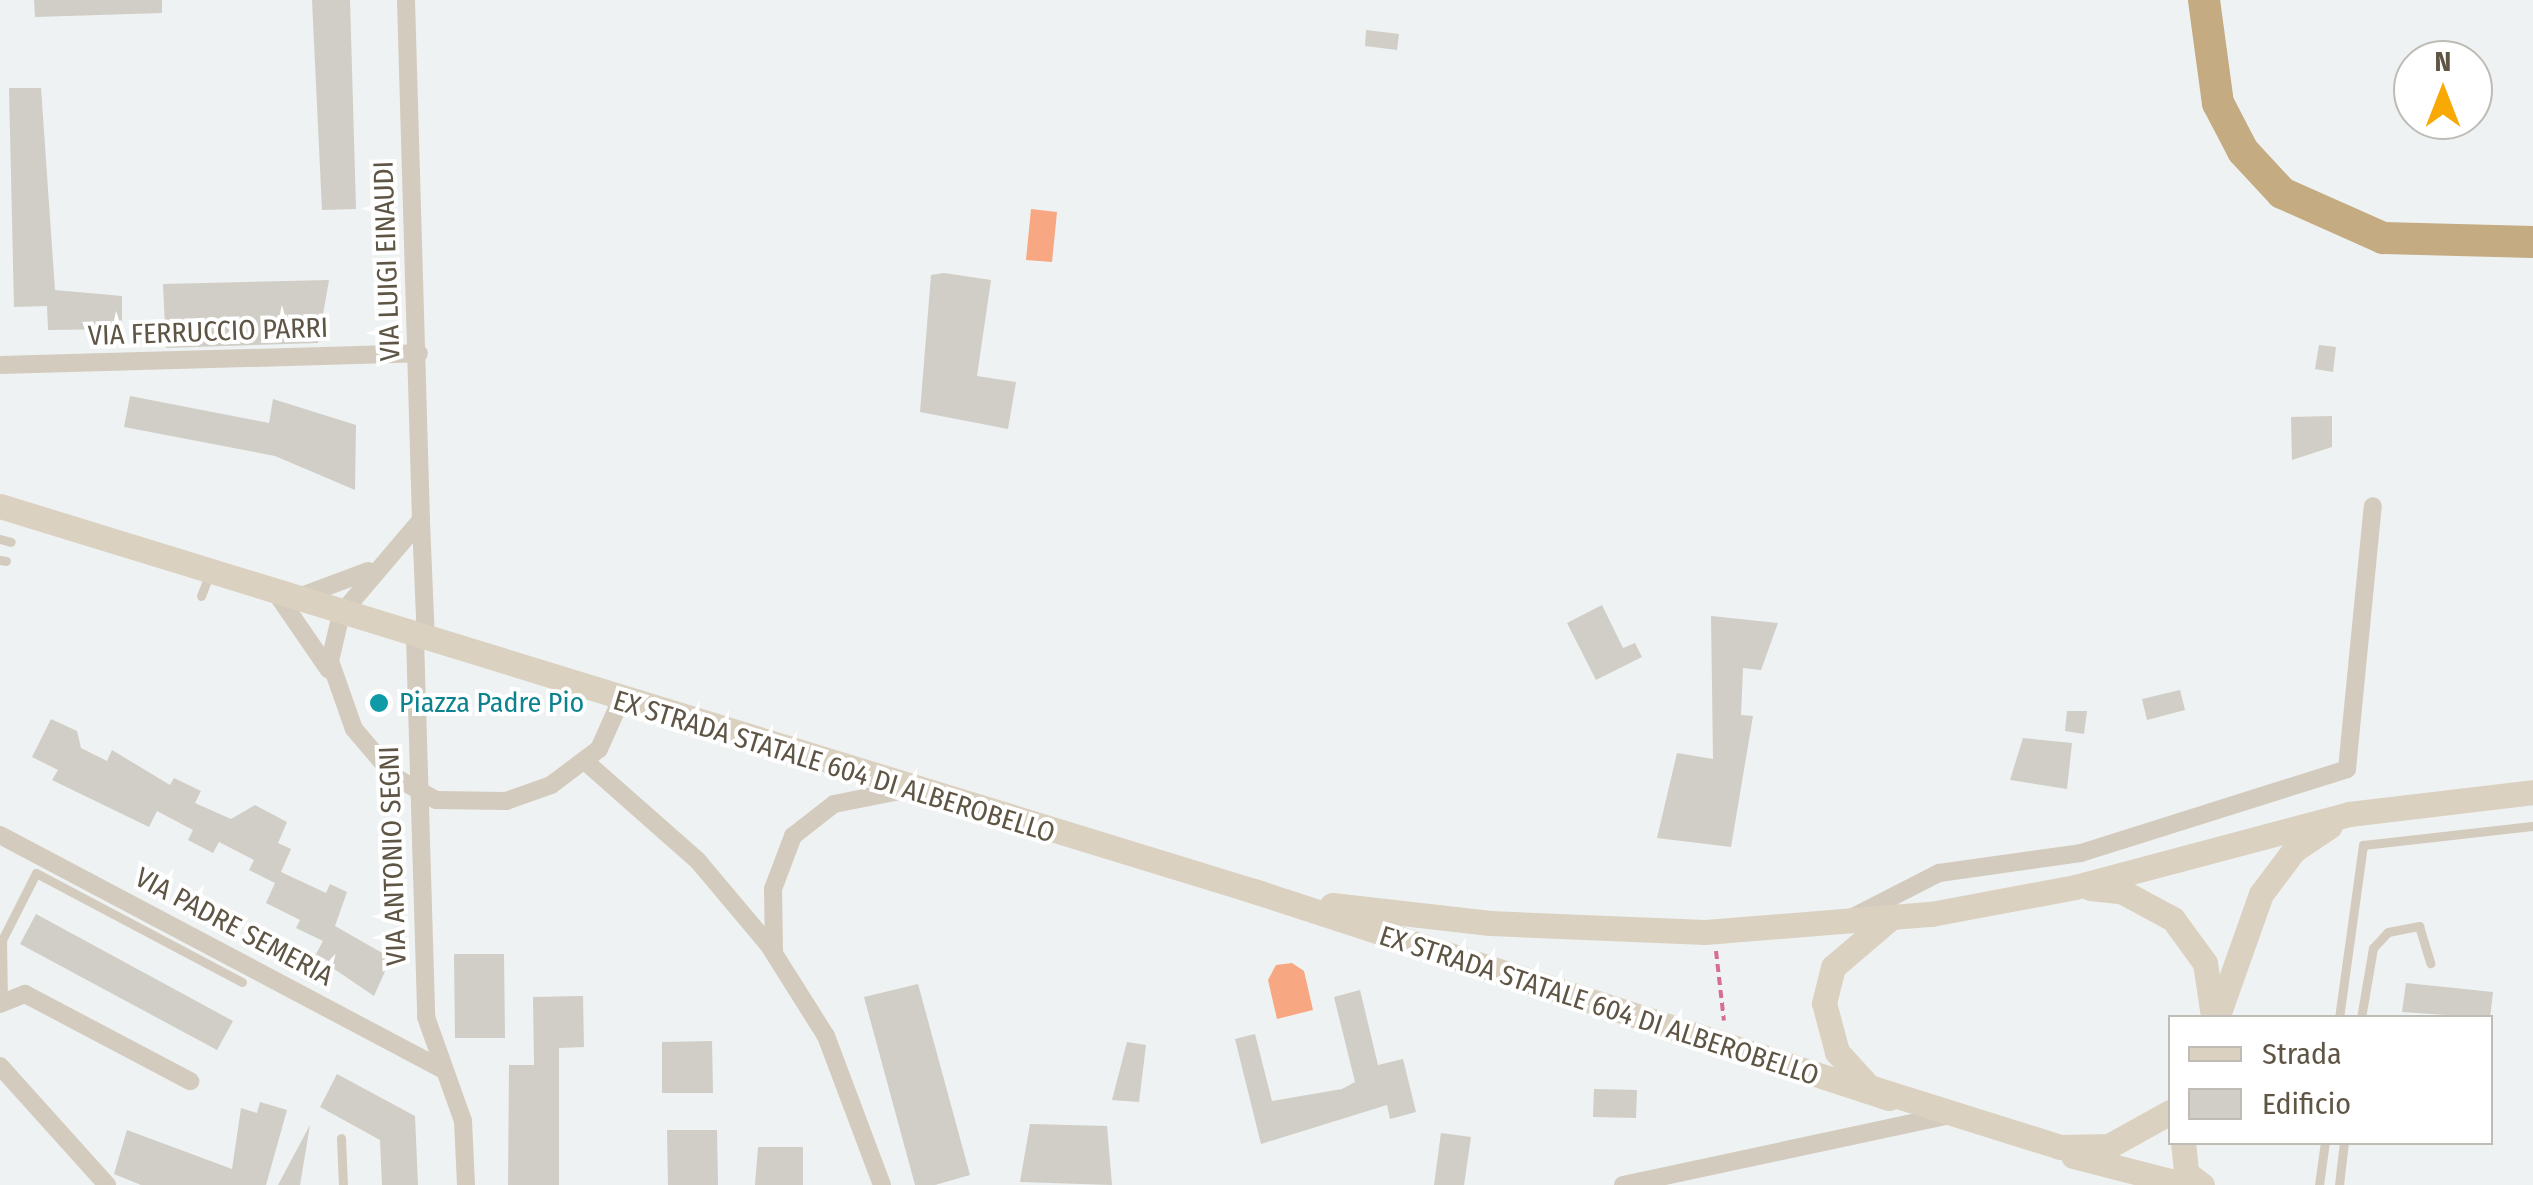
<!DOCTYPE html>
<style>
body{margin:0}
#map{position:relative;width:2533px;height:1185px;overflow:hidden;background:#eff2f2;font-family:"Fira Sans Condensed",sans-serif}
div>[style]{position:absolute}
.water>*{inset:0;background:#f7a781}
.building>*{inset:0;background:#d0cec6}
.path>*{height:4px;margin-top:-2px;transform-origin:0;background:repeating-linear-gradient(90deg,#d76d95 0 8px,transparent 0 13px)}
.lane>*{height:9px;margin:-4.5px;padding:0 4.5px;transform-origin:4.5px;border-radius:4.5px;background:#d3cbbe}
.street>*{height:18px;margin:-9px;padding:0 9px;transform-origin:9px;border-radius:9px;background:#d3cbbe}
.secondary>*{height:25px;margin:-12.5px;padding:0 12.5px;transform-origin:12.5px;border-radius:12.5px;background:#dbd1c0}
.highway>*{height:32px;margin:-16px;padding:0 16px;transform-origin:16px;border-radius:16px;background:#c4ab81}
.dots>*{width:28px;height:28px;translate:-50% -50%;box-sizing:border-box;border:5px solid #fff;border-radius:50%}
span{translate:-50% -50%;white-space:nowrap;text-align:center;line-height:1.15;-webkit-text-stroke:8px #fff;paint-order:stroke}
.street-label{font-size:28px;color:#5f5545}
.culture-label{font-size:28px;color:#0d838f}
.left{translate:0 -50%;text-align:left}
.legend{position:absolute;left:2168px;top:1015px;width:325px;height:130px;box-sizing:border-box;background:#fff;border:2px solid #bfbbb5;margin:0;padding:12px 18px;list-style:none;font-size:30px;color:#5f5545}
.legend li{display:flex;align-items:center;gap:20px;height:50px}
.legend b{width:50px;border:2px solid #bfbbb5}
.north{position:absolute;left:2393px;top:40px;width:100px;height:100px;box-sizing:border-box;background:#fff;border:2px solid #bfbbb5;border-radius:50%;rotate:0deg;font-size:28px;font-weight:700;line-height:40px;text-align:center;color:#5f5545}
.north::after{content:'';display:block;margin:auto;width:35px;height:45px;background:#f8a903;clip-path:polygon(50% 0,100% 100%,50% 72%,0 100%)}
</style>
<div id="map">
<div class="water">
<i style="clip-path:polygon(1031px 209px,1057px 212px,1052px 262px,1026px 260px)"></i>
<i style="clip-path:polygon(1292px 963px,1304px 971px,1313px 1010px,1277px 1019px,1268px 980px,1276px 965px)"></i>
</div>
<div class="building">
<i style="clip-path:polygon(34px 0,162px 0,162px 13px,35px 17px)"></i>
<i style="clip-path:polygon(312px 0,350px 0,356px 209px,322px 210px)"></i>
<i style="clip-path:polygon(1366px 30px,1399px 34px,1397px 50px,1365px 46px)"></i>
<i style="clip-path:polygon(9px 88px,41px 88px,55px 290px,122px 296px,122px 329px,48px 330px,47px 306px,14px 307px)"></i>
<i style="clip-path:polygon(944px 273px,991px 280px,977px 376px,1016px 382px,1008px 429px,920px 412px,931px 275px)"></i>
<i style="clip-path:polygon(329px 280px,318px 343px,166px 348px,163px 284px)"></i>
<i style="clip-path:polygon(2319px 345px,2336px 347px,2333px 372px,2315px 369px)"></i>
<i style="clip-path:polygon(130px 396px,269px 423px,273px 399px,356px 425px,355px 490px,275px 456px,124px 427px)"></i>
<i style="clip-path:polygon(2332px 416px,2332px 447px,2292px 460px,2291px 417px)"></i>
<i style="clip-path:polygon(1602px 605px,1623px 648px,1635px 643px,1642px 657px,1596px 680px,1567px 623px)"></i>
<i style="clip-path:polygon(1711px 616px,1778px 623px,1761px 670px,1743px 668px,1741px 715px,1753px 716px,1731px 847px,1657px 838px,1677px 753px,1713px 759px)"></i>
<i style="clip-path:polygon(2180px 690px,2185px 710px,2147px 720px,2142px 699px)"></i>
<i style="clip-path:polygon(2067px 711px,2087px 711px,2084px 734px,2065px 731px)"></i>
<i style="clip-path:polygon(51px 719px,77px 731px,81px 748px,107px 761px,112px 750px,170px 785px,174px 778px,201px 791px,195px 803px,231px 819px,255px 805px,287px 822px,278px 843px,291px 849px,281px 872px,326px 893px,330px 884px,347px 892px,335px 926px,391px 958px,374px 996px,315px 956px,323px 941px,296px 928px,300px 920px,266px 903px,275px 883px,249px 870px,254px 860px,219px 842px,213px 853px,188px 840px,193px 830px,157px 811px,149px 827px,52px 780px,58px 770px,32px 757px)"></i>
<i style="clip-path:polygon(2023px 738px,2072px 743px,2067px 789px,2010px 780px)"></i>
<i style="clip-path:polygon(36px 914px,233px 1021px,217px 1050px,20px 944px)"></i>
<i style="clip-path:polygon(454px 954px,504px 954px,505px 1038px,455px 1038px)"></i>
<i style="clip-path:polygon(2406px 983px,2493px 992px,2490px 1018px,2402px 1012px)"></i>
<i style="clip-path:polygon(918px 984px,970px 1175px,935px 1185px,915px 1185px,864px 997px)"></i>
<i style="clip-path:polygon(1360px 990px,1378px 1065px,1403px 1059px,1416px 1112px,1390px 1119px,1387px 1105px,1261px 1144px,1235px 1039px,1255px 1034px,1272px 1101px,1342px 1089px,1355px 1082px,1334px 997px)"></i>
<i style="clip-path:polygon(583px 996px,584px 1047px,559px 1048px,559px 1185px,508px 1185px,509px 1065px,534px 1065px,533px 997px)"></i>
<i style="clip-path:polygon(712px 1041px,713px 1093px,662px 1093px,662px 1042px)"></i>
<i style="clip-path:polygon(1127px 1042px,1146px 1045px,1139px 1102px,1112px 1100px)"></i>
<i style="clip-path:polygon(337px 1074px,415px 1116px,418px 1185px,382px 1185px,380px 1140px,320px 1107px)"></i>
<i style="clip-path:polygon(1594px 1089px,1637px 1090px,1636px 1118px,1593px 1117px)"></i>
<i style="clip-path:polygon(260px 1102px,287px 1110px,266px 1185px,141px 1185px,114px 1174px,127px 1130px,232px 1169px,241px 1108px,257px 1113px)"></i>
<i style="clip-path:polygon(1030px 1124px,1107px 1126px,1112px 1185px,1020px 1182px)"></i>
<i style="clip-path:polygon(310px 1125px,300px 1185px,278px 1185px)"></i>
<i style="clip-path:polygon(667px 1130px,717px 1130px,718px 1185px,668px 1185px)"></i>
<i style="clip-path:polygon(1441px 1133px,1471px 1137px,1464px 1185px,1434px 1185px)"></i>
<i style="clip-path:polygon(758px 1147px,803px 1147px,803px 1185px,755px 1185px)"></i>
</div>
<div class="path">
<i style="left:1716px;top:951px;width:70px;rotate:83.5deg"></i>
</div>
<div class="lane">
<i style="left:0;top:539px;width:11px;rotate:15deg"></i>
<i style="left:0;top:560px;width:6px;rotate:9deg"></i>
<i style="left:201px;top:596px;width:22px;rotate:-69deg"></i>
<i style="left:3px;top:1002px;width:62px;rotate:-90.9deg"></i>
<i style="left:2px;top:940px;width:75px;rotate:-63.1deg"></i>
<i style="left:36px;top:873px;width:233px;rotate:27.9deg"></i>
<i style="left:2339px;top:1018px;width:175px;rotate:-82.1deg"></i>
<i style="left:2363px;top:845px;width:170px;rotate:-6.4deg"></i>
<i style="left:2361px;top:1018px;width:71px;rotate:-80.3deg"></i>
<i style="left:2373px;top:948px;width:22px;rotate:-47deg"></i>
<i style="left:2388px;top:932px;width:32px;rotate:-11deg"></i>
<i style="left:2419px;top:926px;width:39px;rotate:73deg"></i>
<i style="left:341px;top:1138px;width:47px;rotate:87.6deg"></i>
<i style="left:2319px;top:1185px;width:43px;rotate:-82.1deg"></i>
<i style="left:2339px;top:1185px;width:43px;rotate:-83.4deg"></i>
</div>
<div class="street">
<i style="left:406px;top:0;width:520px;rotate:88.35deg"></i>
<i style="left:0;top:365px;width:419px;rotate:-1.6deg"></i>
<i style="left:276px;top:593px;width:93px;rotate:55.5deg"></i>
<i style="left:299px;top:597px;width:74px;rotate:-20.6deg"></i>
<i style="left:415px;top:638px;width:379px;rotate:88.3deg"></i>
<i style="left:426px;top:1017px;width:110px;rotate:70.4deg"></i>
<i style="left:463px;top:1121px;width:64px;rotate:87.3deg"></i>
<i style="left:426px;top:641px;width:121px;rotate:-92.4deg"></i>
<i style="left:421px;top:520px;width:123px;rotate:130.4deg"></i>
<i style="left:341px;top:614px;width:48px;rotate:103.2deg"></i>
<i style="left:330px;top:661px;width:72px;rotate:70.6deg"></i>
<i style="left:354px;top:729px;width:63px;rotate:49.5deg"></i>
<i style="left:395px;top:777px;width:47px;rotate:29.3deg"></i>
<i style="left:436px;top:800px;width:70px;rotate:0.8deg"></i>
<i style="left:506px;top:801px;width:48px;rotate:-19.6deg"></i>
<i style="left:551px;top:785px;width:60px;rotate:-36.9deg"></i>
<i style="left:599px;top:749px;width:51px;rotate:-65.9deg"></i>
<i style="left:587px;top:763px;width:148px;rotate:41.4deg"></i>
<i style="left:698px;top:861px;width:109px;rotate:49.9deg"></i>
<i style="left:768px;top:944px;width:109px;rotate:57.8deg"></i>
<i style="left:826px;top:1036px;width:159px;rotate:69.4deg"></i>
<i style="left:0;top:835px;width:500px;rotate:27.9deg"></i>
<i style="left:1853px;top:917px;width:97px;rotate:-27.1deg"></i>
<i style="left:1939px;top:873px;width:143px;rotate:-8deg"></i>
<i style="left:2081px;top:853px;width:279px;rotate:-17.5deg"></i>
<i style="left:2347px;top:769px;width:264px;rotate:-84.4deg"></i>
<i style="left:774px;top:952px;width:63px;rotate:-90.9deg"></i>
<i style="left:773px;top:889px;width:57px;rotate:-69.3deg"></i>
<i style="left:793px;top:836px;width:52px;rotate:-38deg"></i>
<i style="left:834px;top:804px;width:71px;rotate:-11.3deg"></i>
<i style="left:0;top:1004px;width:27px;rotate:-22deg"></i>
<i style="left:25px;top:994px;width:187px;rotate:27.8deg"></i>
<i style="left:0;top:1066px;width:160px;rotate:48deg"></i>
<i style="left:1623px;top:1185px;width:330px;rotate:-12.1deg"></i>
</div>
<div class="secondary">
<i style="left:0;top:506px;width:1312px;rotate:17.07deg"></i>
<i style="left:1254px;top:891px;width:668px;rotate:18.06deg"></i>
<i style="left:2090px;top:888px;width:31px;rotate:6deg"></i>
<i style="left:2121px;top:891px;width:59px;rotate:28.3deg"></i>
<i style="left:2173px;top:919px;width:54px;rotate:54deg"></i>
<i style="left:2205px;top:963px;width:54px;rotate:81.4deg"></i>
<i style="left:1332px;top:905px;width:159px;rotate:6.5deg"></i>
<i style="left:1490px;top:923px;width:215px;rotate:2.4deg"></i>
<i style="left:1705px;top:932px;width:227px;rotate:-4.6deg"></i>
<i style="left:1931px;top:914px;width:147px;rotate:-10.6deg"></i>
<i style="left:2075px;top:887px;width:284px;rotate:-14.9deg"></i>
<i style="left:2349px;top:814px;width:185px;rotate:-6.8deg"></i>
<i style="left:1888px;top:920px;width:72px;rotate:139.5deg"></i>
<i style="left:1833px;top:967px;width:37px;rotate:104deg"></i>
<i style="left:1824px;top:1003px;width:51px;rotate:75.1deg"></i>
<i style="left:1837px;top:1052px;width:47px;rotate:47.6deg"></i>
<i style="left:1869px;top:1087px;width:200px;rotate:17.4deg"></i>
<i style="left:2060px;top:1147px;width:49px;rotate:-1.2deg"></i>
<i style="left:2109px;top:1146px;width:70px;rotate:-29.1deg"></i>
<i style="left:2217px;top:1018px;width:132px;rotate:-70.5deg"></i>
<i style="left:2261px;top:894px;width:55px;rotate:-53.1deg"></i>
<i style="left:2294px;top:850px;width:43px;rotate:-33.7deg"></i>
<i style="left:2183px;top:1142px;width:31px;rotate:84deg"></i>
<i style="left:2186px;top:1173px;width:20px;rotate:37deg"></i>
<i style="left:2073px;top:1156px;width:117px;rotate:14.4deg"></i>
</div>
<div class="highway">
<i style="left:2204px;top:0;width:104px;rotate:82.3deg"></i>
<i style="left:2218px;top:103px;width:54px;rotate:62.5deg"></i>
<i style="left:2243px;top:151px;width:57px;rotate:47.1deg"></i>
<i style="left:2282px;top:193px;width:111px;rotate:24deg"></i>
<i style="left:2383px;top:238px;width:150px;rotate:1.5deg"></i>
</div>
<div class="dots">
<i style="left:379px;top:703px;background:#0f9aa8"></i>
</div>
<div class="street-label">
<span style="left:387px;top:261px;rotate:-92deg">VIA LUIGI EINAUDI</span>
<span style="left:208px;top:332px;rotate:-2deg">VIA FERRUCCIO PARRI</span>
<span style="left:834px;top:767px;rotate:17deg">EX STRADA STATALE 604 DI ALBEROBELLO</span>
<span style="left:393px;top:856px;rotate:-92deg">VIA ANTONIO SEGNI</span>
<span style="left:234px;top:927px;rotate:28deg">VIA PADRE SEMERIA</span>
<span style="left:1599px;top:1006px;rotate:18deg">EX STRADA STATALE 604 DI ALBEROBELLO</span>
</div>
<div class="culture-label">
<span class="left" style="left:399px;top:703px">Piazza Padre Pio</span>
</div>
<ul class="legend">
<li><b style="height:12px;background:#dbd1c0"></b>Strada</li>
<li><b style="height:28px;background:#d0cec6"></b>Edificio</li>
</ul>
<div class="north">N</div>
</div>
